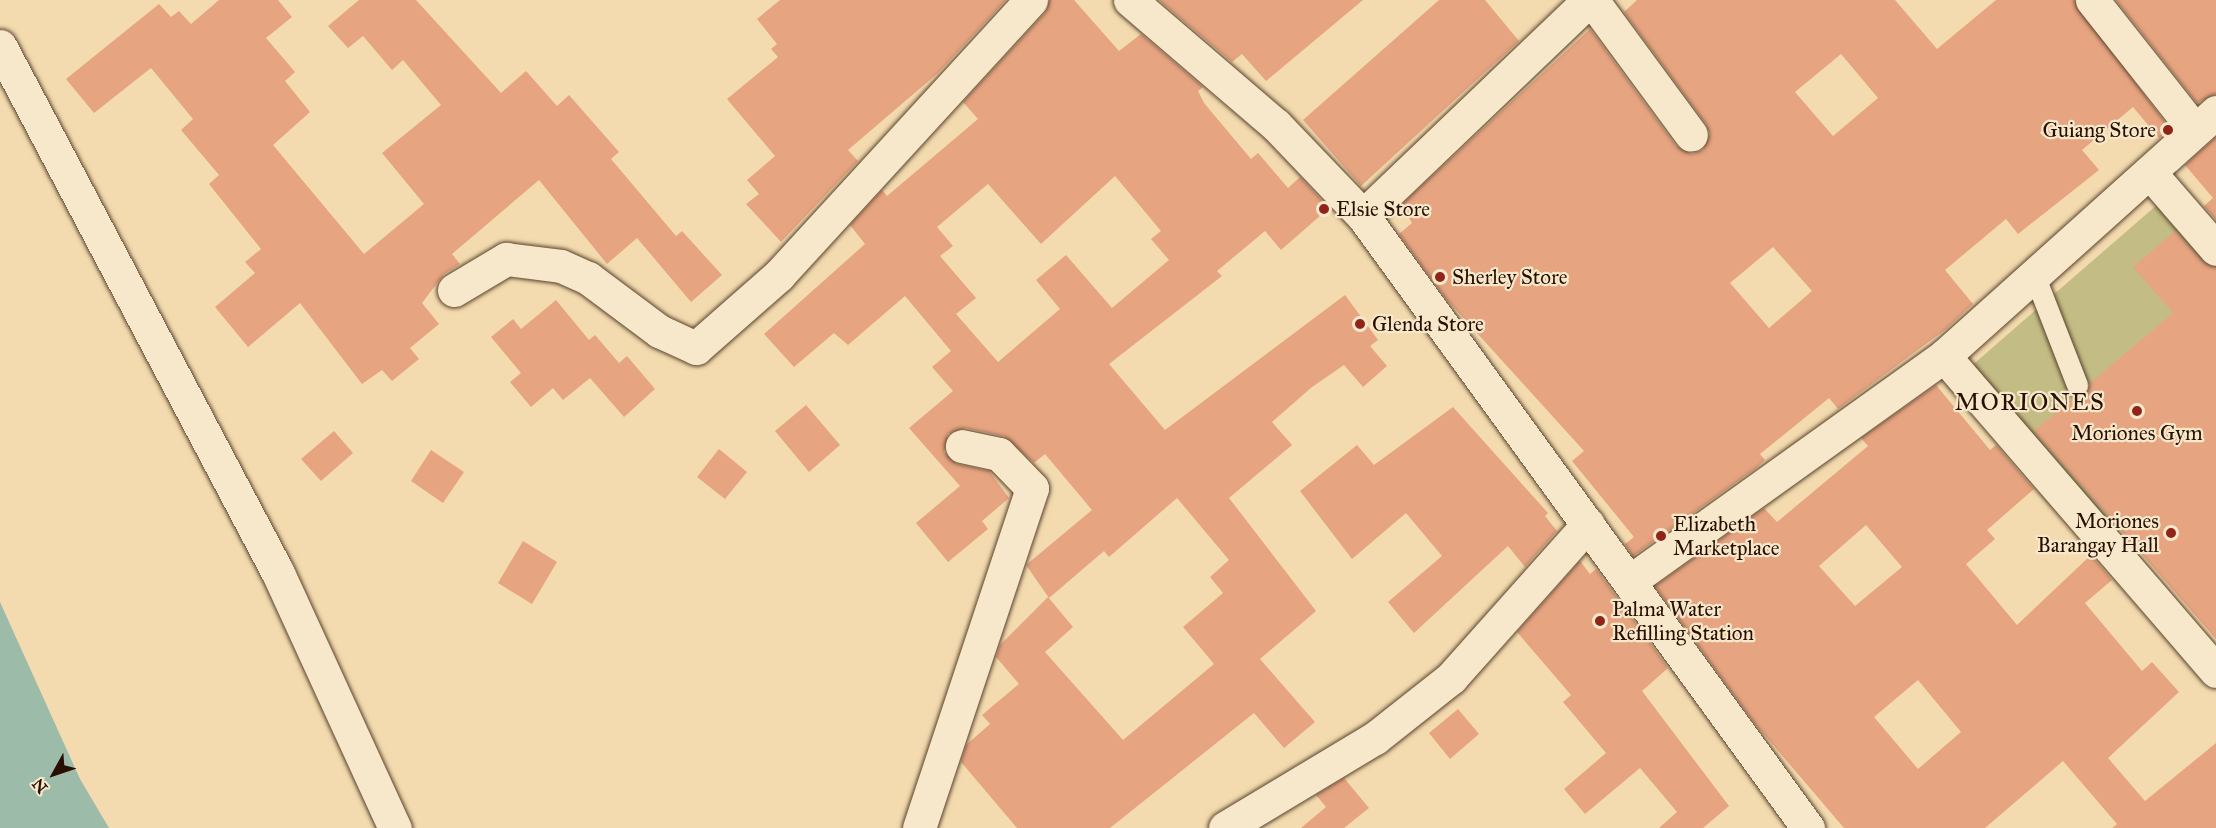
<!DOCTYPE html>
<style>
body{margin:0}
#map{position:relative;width:2216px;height:828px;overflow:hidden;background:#f3dbaf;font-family:"IM FELL Great Primer",serif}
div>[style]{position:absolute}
.green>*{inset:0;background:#c3bd85}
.water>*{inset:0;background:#9cbba8}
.building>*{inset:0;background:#e7a481}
.roads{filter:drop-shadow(0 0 2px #5b422c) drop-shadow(0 0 2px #5b422c)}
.service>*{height:21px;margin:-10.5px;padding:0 10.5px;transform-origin:10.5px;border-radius:10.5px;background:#f7e8cb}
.minor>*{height:33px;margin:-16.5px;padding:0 16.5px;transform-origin:16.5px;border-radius:16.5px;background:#f7e8cb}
.dots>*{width:16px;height:16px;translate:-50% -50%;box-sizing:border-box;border:3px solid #f7e8cb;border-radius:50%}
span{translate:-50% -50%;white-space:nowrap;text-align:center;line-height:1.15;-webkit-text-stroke:4.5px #f7e8cb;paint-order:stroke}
.poi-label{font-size:21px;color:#280f00}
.right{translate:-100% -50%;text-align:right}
.left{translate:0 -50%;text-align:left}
.quarter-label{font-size:24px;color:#280f00;letter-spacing:1.5px}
.north{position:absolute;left:24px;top:744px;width:60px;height:60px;-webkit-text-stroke:4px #f7e8cb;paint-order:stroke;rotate:230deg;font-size:16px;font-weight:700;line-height:24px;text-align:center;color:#280f00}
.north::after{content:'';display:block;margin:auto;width:21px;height:27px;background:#280f00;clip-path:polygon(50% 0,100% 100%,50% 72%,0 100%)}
</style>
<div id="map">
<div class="green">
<i style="clip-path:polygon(2158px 204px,2216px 271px,2216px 447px,2113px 537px,1969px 368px)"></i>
</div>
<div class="water">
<i style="clip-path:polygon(0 602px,80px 779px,109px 828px,0 828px)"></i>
</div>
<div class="building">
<i style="clip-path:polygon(219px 0,278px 0,292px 17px,266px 38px,295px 72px,285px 81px,310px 112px,273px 145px,364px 254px,424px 204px,382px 153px,441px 105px,403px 60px,392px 70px,363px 36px,348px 48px,328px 26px,359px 0,416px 0,501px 93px,526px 71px,557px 106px,569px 95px,619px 152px,611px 159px,676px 236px,682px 231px,722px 275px,691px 302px,637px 238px,607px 264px,539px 180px,452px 254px,460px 264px,444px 274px,422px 303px,439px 324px,410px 348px,419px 359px,392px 381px,382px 370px,362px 384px,300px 303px,248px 347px,215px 307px,255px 273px,245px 262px,261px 249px,209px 184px,219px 175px,181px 130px,193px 119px,151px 68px,94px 113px,66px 79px,159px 4px,171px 17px,179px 11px,191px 24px)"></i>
<i style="clip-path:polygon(780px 0,1006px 0,938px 73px,848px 150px,858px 161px,781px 242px,746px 204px,759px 194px,747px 180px,775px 156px,727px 99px,778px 57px,771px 49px,777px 44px,757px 19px)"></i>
<i style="clip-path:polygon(evenodd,1049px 0,1074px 0,1119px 51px,1141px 34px,1203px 87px,1198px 91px,1204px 103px,1251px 159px,1258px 153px,1288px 188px,1300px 177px,1329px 208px,1281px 250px,1265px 231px,1217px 271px,1222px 276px,1109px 364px,1165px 430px,1345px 295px,1378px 340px,1370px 346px,1387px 366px,1363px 387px,1344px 365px,1312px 387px,1272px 422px,1292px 445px,1229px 498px,1316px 611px,1260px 659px,1315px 722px,1284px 748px,1254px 713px,1110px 828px,1017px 828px,961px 762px,966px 745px,990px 724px,982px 715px,1019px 684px,996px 657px,1000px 645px,1048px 597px,1073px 627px,1045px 652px,1123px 740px,1214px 664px,1183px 627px,1223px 593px,1210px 577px,1229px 560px,1177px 498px,1109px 557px,1104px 551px,1049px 598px,1026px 565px,1092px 510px,1045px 454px,1034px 463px,1004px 436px,965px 428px,948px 434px,944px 452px,957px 464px,989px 471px,1009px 498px,982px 521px,988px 529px,948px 562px,916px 523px,960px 486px,909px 428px,953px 391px,932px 367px,951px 351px,905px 296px,848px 345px,834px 333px,794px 367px,764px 334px,865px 244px,850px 225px,882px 190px,887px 196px,978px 119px,963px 102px,1045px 13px,1049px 0,1115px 176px,1161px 231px,1151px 239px,1169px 260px,1112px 308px,1066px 255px,1036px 280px,1060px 309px,998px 362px,956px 314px,976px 298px,940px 256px,953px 246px,937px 227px,988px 184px,1041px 244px,1115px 176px)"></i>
<i style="clip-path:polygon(1159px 0,1363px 0,1266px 81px,1242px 54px,1232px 62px)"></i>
<i style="clip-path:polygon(1439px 0,1485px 0,1519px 41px,1361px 186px,1303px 120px)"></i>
<i style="clip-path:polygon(evenodd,1637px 0,1895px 0,1937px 49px,1996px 0,2074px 0,2170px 129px,2159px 138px,2133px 107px,2082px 150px,2099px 170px,2018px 234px,2006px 219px,1945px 270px,1973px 304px,1946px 329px,1838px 409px,1829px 398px,1760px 454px,1765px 460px,1756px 468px,1633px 556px,1625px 544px,1634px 537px,1572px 461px,1584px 451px,1447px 300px,1399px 234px,1412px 223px,1401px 205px,1590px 29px,1676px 146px,1692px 154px,1703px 150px,1710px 134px,1706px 124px,1624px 12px,1637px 0,1841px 54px,1878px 98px,1833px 136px,1795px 92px,1841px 54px,1637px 0,1773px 247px,1812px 291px,1769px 328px,1730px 283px,1773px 247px)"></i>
<i style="clip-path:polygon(2116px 0,2216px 0,2216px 94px,2197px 103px)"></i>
<i style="clip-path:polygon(2216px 137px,2216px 220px,2204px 206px,2213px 198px,2185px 165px)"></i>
<i style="clip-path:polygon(2175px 231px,2202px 261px,2216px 267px,2216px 639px,2034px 431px,2074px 397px,2087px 393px,2089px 384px,2173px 313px,2133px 267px)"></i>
<i style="clip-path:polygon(556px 300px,589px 340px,595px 335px,619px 363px,627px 356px,655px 389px,624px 417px,590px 378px,563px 400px,553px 388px,531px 407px,510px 382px,521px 373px,491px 337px,513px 319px,521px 329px)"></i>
<i style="clip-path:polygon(evenodd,1936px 385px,1990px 450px,1996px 445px,2034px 489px,1987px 530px,1995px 539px,1966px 564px,2017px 625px,2091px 555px,2112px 580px,2085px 603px,2142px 671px,2152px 662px,2179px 692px,2108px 758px,2145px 801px,2216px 743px,2216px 828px,2112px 828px,2117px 824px,2063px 761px,1985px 828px,1844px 828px,1756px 725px,1655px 586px,1764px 508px,1777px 522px,1868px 446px,1861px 438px,1936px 385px,1866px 525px,1902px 567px,1855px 606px,1819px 566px,1866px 525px,1936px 385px,1918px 680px,1961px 732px,1918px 769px,1874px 717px,1918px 680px)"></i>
<i style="clip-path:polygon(806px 405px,840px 445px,809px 472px,775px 431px)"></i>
<i style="clip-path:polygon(1453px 407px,1548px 513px,1545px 516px,1557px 531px,1525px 567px,1508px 546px,1414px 633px,1388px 602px,1442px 556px,1406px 513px,1352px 559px,1300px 491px,1357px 445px,1374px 465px)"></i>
<i style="clip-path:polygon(334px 431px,353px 453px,321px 481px,301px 459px)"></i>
<i style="clip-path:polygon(719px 449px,747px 472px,725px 499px,697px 477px)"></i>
<i style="clip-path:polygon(431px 450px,464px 472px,443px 503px,411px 481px)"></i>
<i style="clip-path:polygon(523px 541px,557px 562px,532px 604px,498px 583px)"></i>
<i style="clip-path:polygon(1580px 561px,1590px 574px,1596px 569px,1668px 668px,1642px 691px,1729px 806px,1703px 828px,1659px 828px,1677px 812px,1640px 768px,1585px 814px,1564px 789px,1606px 753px,1563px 702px,1571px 695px,1517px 632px)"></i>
<i style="clip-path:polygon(1458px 709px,1479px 734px,1450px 759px,1429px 733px)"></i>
<i style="clip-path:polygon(1344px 778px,1369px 808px,1344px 828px,1301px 828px,1326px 807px,1316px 795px)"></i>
</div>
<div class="roads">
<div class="service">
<i style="left:2035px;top:277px;width:116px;rotate:68.7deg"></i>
</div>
<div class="minor">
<i style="left:1130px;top:0;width:192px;rotate:40.6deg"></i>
<i style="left:1276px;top:125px;width:126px;rotate:46.3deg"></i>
<i style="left:1363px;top:216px;width:757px;rotate:53.98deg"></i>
<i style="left:1592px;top:0;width:167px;rotate:53.7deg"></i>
<i style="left:2092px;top:0;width:163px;rotate:51.7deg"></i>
<i style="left:0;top:46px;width:596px;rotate:62.19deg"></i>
<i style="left:278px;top:573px;width:281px;rotate:65.4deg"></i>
<i style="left:2216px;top:112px;width:365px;rotate:138.1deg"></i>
<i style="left:1944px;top:356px;width:416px;rotate:49.2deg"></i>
<i style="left:2151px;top:174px;width:99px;rotate:49.1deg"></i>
<i style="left:1363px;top:216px;width:313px;rotate:-43.7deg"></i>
<i style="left:454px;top:290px;width:61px;rotate:-30.8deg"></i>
<i style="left:506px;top:259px;width:55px;rotate:7.3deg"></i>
<i style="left:561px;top:266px;width:30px;rotate:24deg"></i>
<i style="left:588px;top:278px;width:89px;rotate:36.7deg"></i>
<i style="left:659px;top:331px;width:41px;rotate:24.7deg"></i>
<i style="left:696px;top:348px;width:111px;rotate:-41.3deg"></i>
<i style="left:779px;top:275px;width:373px;rotate:-47.5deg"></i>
<i style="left:1630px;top:581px;width:386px;rotate:-35.6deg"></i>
<i style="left:919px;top:828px;width:358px;rotate:-71.6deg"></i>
<i style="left:1032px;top:488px;width:47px;rotate:-134.1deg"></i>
<i style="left:999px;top:454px;width:38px;rotate:-168deg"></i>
<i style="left:1225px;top:828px;width:175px;rotate:-31deg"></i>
<i style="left:1375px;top:738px;width:97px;rotate:-38.3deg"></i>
<i style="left:1451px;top:678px;width:206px;rotate:-48.3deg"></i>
</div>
</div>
<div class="dots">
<i style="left:2168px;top:130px;background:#8f2418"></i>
<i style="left:1324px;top:209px;background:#8f2418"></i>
<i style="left:1440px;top:277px;background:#8f2418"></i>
<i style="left:1360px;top:324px;background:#8f2418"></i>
<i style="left:2137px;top:411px;background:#8f2418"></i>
<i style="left:2171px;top:533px;background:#8f2418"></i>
<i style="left:1661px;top:536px;background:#8f2418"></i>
<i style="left:1600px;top:621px;background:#8f2418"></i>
</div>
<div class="poi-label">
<span class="right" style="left:2156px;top:130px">Guiang Store</span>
<span class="left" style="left:1336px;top:209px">Elsie Store</span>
<span class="left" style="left:1452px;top:277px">Sherley Store</span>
<span class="left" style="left:1372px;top:324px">Glenda Store</span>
<span style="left:2137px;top:433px">Moriones Gym</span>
<span class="right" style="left:2159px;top:533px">Moriones<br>Barangay Hall</span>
<span class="left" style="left:1673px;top:536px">Elizabeth<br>Marketplace</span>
<span class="left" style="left:1612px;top:621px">Palma Water<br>Refilling Station</span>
</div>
<div class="quarter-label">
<span style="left:2030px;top:403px">MORIONES</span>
</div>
<div class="north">N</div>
</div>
